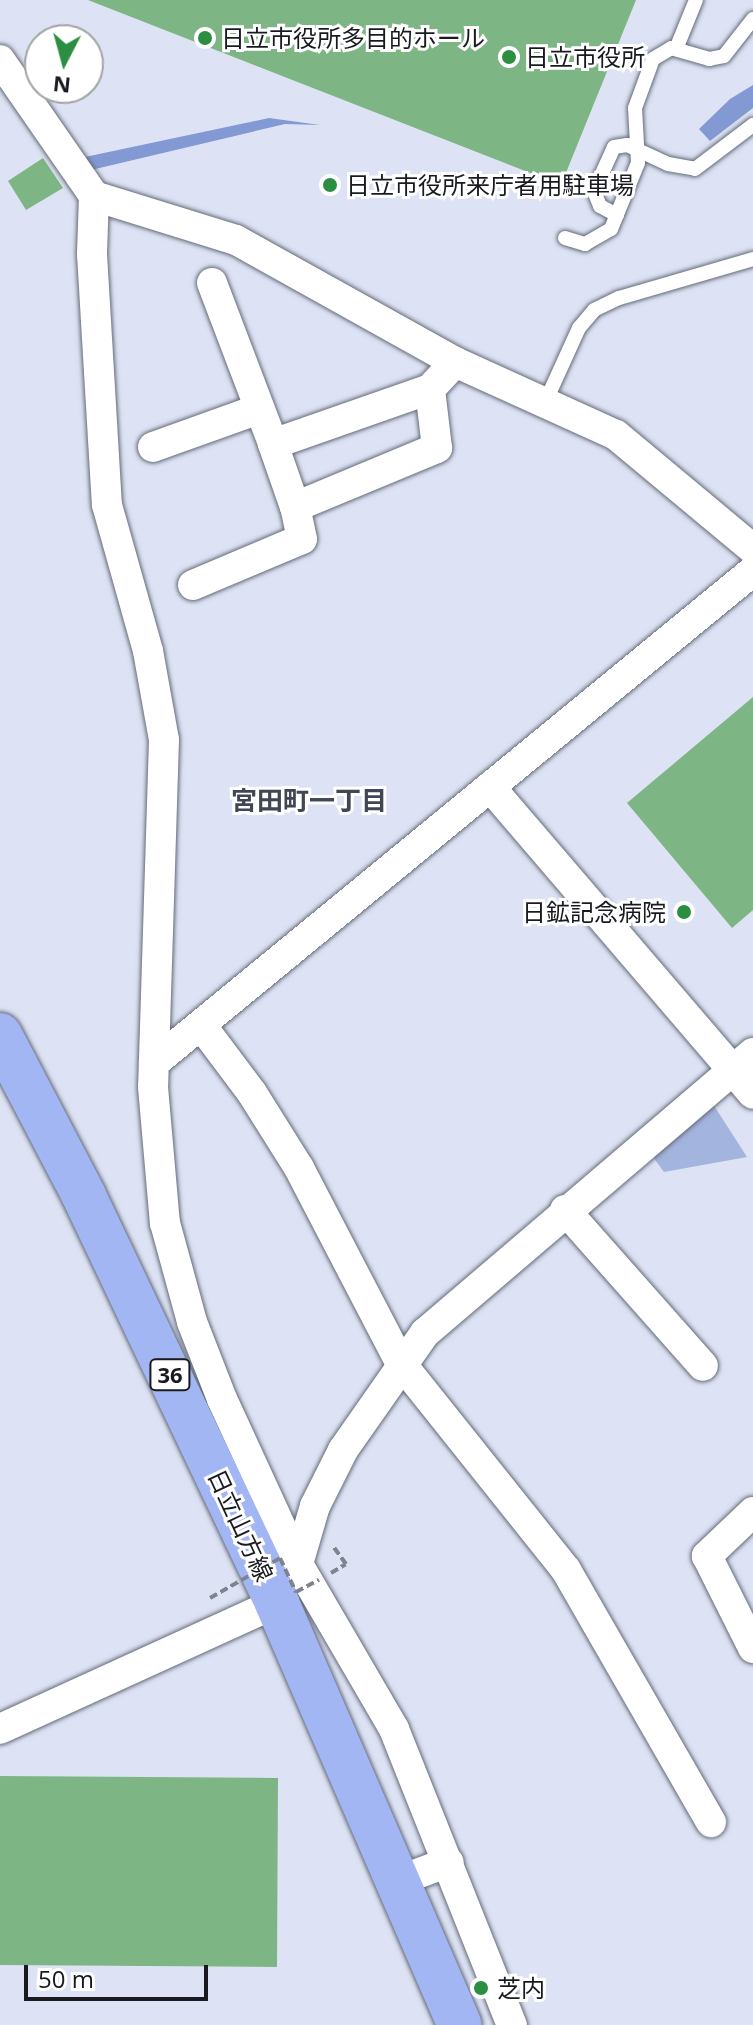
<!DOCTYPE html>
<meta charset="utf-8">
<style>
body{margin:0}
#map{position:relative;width:753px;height:2025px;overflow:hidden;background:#dde3f4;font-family:"Open Sans","Noto Sans JP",sans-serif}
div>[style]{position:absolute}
.green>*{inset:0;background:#a3b4df}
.water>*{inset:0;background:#8299d4}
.building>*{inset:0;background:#7db584}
.path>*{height:4px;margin-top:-2px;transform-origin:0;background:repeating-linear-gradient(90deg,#7f838f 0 8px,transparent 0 12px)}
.roads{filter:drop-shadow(0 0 2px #646a78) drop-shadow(0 0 2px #646a78)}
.service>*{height:14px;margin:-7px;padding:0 7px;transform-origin:7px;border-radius:7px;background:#fff}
.minor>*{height:30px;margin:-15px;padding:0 15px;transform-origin:15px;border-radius:15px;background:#fff}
.primary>*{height:44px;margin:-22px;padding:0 22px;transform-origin:22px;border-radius:22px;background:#a2b6f3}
.path-bridge>*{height:4px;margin-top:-2px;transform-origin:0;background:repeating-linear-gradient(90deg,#7f838f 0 8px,transparent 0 12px)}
.dots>*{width:22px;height:22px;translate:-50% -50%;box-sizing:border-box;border:4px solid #fff;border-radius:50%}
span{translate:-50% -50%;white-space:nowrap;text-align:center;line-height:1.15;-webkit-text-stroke:6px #fff;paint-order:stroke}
.shield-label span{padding:2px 6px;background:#fff;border:2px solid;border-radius:6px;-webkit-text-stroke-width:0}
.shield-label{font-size:22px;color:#181a20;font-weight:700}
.poi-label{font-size:24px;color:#181a20}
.left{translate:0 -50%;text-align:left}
.right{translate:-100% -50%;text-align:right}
.street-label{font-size:24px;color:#181a20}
.neighbourhood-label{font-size:26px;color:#404653;font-weight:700}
.north{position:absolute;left:24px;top:24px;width:80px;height:80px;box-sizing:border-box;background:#fff;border:2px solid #a3a3a6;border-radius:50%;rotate:186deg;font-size:22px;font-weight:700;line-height:32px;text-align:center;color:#181a20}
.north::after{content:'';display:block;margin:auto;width:28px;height:36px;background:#2b8e42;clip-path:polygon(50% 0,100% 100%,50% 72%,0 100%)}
.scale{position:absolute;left:24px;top:1965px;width:184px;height:36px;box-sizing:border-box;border:4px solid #181a20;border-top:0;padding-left:10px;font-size:24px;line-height:28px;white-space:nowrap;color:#181a20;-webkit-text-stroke:6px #fff;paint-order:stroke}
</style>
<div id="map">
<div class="green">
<i style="clip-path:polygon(713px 1104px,747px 1157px,664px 1172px,653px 1157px)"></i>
</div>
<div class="water">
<i style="clip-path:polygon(753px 85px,753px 108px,710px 141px,699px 129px,730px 99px)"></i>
<i style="clip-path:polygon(269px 118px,320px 125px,285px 124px,91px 170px,85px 157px)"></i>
</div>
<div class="building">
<i style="clip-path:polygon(88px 0,636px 0,561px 185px)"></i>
<i style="clip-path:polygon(43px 158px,63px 188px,26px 210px,8px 181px)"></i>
<i style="clip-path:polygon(753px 697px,753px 910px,732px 928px,627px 803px)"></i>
<i style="clip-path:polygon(0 1776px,278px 1778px,277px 1967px,0 1965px)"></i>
</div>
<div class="path">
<i style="left:331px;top:1573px;width:17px;rotate:-31deg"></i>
<i style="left:346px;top:1564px;width:22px;rotate:-126deg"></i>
</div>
<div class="roads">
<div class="service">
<i style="left:676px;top:49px;width:53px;rotate:-67.8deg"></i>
<i style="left:617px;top:215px;width:19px;rotate:-152deg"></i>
<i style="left:600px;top:206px;width:16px;rotate:-112deg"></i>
<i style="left:594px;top:191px;width:48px;rotate:-65.6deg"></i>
<i style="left:614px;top:147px;width:13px;rotate:-9deg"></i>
<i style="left:627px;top:145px;width:45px;rotate:24.9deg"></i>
<i style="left:668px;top:164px;width:27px;rotate:10deg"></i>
<i style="left:695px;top:169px;width:73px;rotate:-37.2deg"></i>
<i style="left:565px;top:238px;width:21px;rotate:17deg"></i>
<i style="left:585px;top:244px;width:30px;rotate:-30deg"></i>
<i style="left:611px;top:229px;width:71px;rotate:-67.8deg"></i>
<i style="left:638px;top:163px;width:55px;rotate:-93.1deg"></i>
<i style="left:635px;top:108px;width:52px;rotate:-69.8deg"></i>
<i style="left:653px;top:59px;width:21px;rotate:-31deg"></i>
<i style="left:671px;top:48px;width:40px;rotate:16deg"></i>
<i style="left:709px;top:59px;width:15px;rotate:-11deg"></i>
<i style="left:724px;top:56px;width:47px;rotate:-51.9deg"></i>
<i style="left:544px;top:405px;width:85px;rotate:-65.6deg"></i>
<i style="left:579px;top:328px;width:23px;rotate:-50deg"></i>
<i style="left:594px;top:310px;width:28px;rotate:-26deg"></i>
<i style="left:619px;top:298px;width:140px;rotate:-16.2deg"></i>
</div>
<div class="minor">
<i style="left:0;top:60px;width:165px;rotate:55.3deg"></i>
<i style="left:94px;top:196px;width:149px;rotate:17.2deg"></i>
<i style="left:236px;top:240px;width:251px;rotate:29.1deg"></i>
<i style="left:455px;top:362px;width:177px;rotate:24.4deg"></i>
<i style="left:616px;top:435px;width:178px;rotate:39.8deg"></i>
<i style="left:94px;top:196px;width:58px;rotate:92deg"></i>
<i style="left:92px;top:254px;width:251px;rotate:86.6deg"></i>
<i style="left:107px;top:505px;width:152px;rotate:74.3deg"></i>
<i style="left:148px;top:651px;width:90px;rotate:79.8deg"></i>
<i style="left:164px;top:740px;width:347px;rotate:91.8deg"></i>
<i style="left:153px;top:1087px;width:137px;rotate:85deg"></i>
<i style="left:165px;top:1223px;width:103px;rotate:74.7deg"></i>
<i style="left:192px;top:1322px;width:83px;rotate:68.7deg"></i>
<i style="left:222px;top:1399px;width:182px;rotate:65.3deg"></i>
<i style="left:298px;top:1564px;width:191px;rotate:59.8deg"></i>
<i style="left:394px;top:1729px;width:319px;rotate:68.3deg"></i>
<i style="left:212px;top:283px;width:172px;rotate:69.2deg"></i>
<i style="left:273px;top:444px;width:166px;rotate:-19.3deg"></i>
<i style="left:430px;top:389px;width:37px;rotate:-47deg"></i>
<i style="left:273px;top:444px;width:67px;rotate:70.8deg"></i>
<i style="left:295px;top:507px;width:154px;rotate:-22.6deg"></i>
<i style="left:437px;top:448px;width:59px;rotate:-96.8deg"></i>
<i style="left:153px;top:447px;width:113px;rotate:-19.7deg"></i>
<i style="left:193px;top:585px;width:118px;rotate:-22.9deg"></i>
<i style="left:302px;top:539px;width:33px;rotate:-102deg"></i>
<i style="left:490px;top:787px;width:404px;rotate:49.4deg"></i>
<i style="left:201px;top:1025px;width:85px;rotate:53.1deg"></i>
<i style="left:252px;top:1093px;width:89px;rotate:57.9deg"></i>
<i style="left:299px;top:1168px;width:219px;rotate:62.5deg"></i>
<i style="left:400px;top:1362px;width:266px;rotate:51.4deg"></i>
<i style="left:566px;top:1570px;width:291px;rotate:60.1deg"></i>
<i style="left:154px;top:1063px;width:775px;rotate:-39.4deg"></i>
<i style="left:565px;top:1210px;width:208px;rotate:48.5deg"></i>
<i style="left:753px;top:1512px;width:64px;rotate:136.3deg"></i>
<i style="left:707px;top:1556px;width:103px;rotate:63.4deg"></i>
<i style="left:298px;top:1564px;width:60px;rotate:-73.7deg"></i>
<i style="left:315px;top:1506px;width:63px;rotate:-63.4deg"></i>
<i style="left:343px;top:1450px;width:143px;rotate:-55deg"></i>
<i style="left:425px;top:1333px;width:431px;rotate:-40.5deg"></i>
<i style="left:0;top:1729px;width:304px;rotate:-24.5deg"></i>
<i style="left:398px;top:1881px;width:54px;rotate:-20.4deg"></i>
</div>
<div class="primary">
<i style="left:0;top:1035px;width:182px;rotate:62.4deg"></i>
<i style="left:84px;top:1196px;width:450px;rotate:64.6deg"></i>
<i style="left:277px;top:1603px;width:460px;rotate:66.6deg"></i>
</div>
</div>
<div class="path-bridge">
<i style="left:210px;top:1598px;width:81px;rotate:-29.7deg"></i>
<i style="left:280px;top:1558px;width:38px;rotate:65deg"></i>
<i style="left:296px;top:1592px;width:26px;rotate:-28deg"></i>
</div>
<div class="dots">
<i style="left:205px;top:38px;background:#2b8e42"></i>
<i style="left:509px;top:57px;background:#2b8e42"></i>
<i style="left:330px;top:185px;background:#2b8e42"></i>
<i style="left:684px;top:912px;background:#2b8e42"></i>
<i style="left:481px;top:1988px;background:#2b8e42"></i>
</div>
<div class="shield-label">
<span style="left:170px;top:1375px">36</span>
</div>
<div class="poi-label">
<span class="left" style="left:221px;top:38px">日立市役所多目的ホール</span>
<span class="left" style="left:525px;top:57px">日立市役所</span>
<span class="left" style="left:346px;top:185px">日立市役所来庁者用駐車場</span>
<span class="right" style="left:666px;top:912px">日鉱記念病院</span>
<span class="left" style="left:497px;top:1988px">芝内</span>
</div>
<div class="street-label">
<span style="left:241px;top:1525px;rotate:65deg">日立山方線</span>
</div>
<div class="neighbourhood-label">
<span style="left:309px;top:801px">宮田町一丁目</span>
</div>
<div class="north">N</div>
<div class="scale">50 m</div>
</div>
